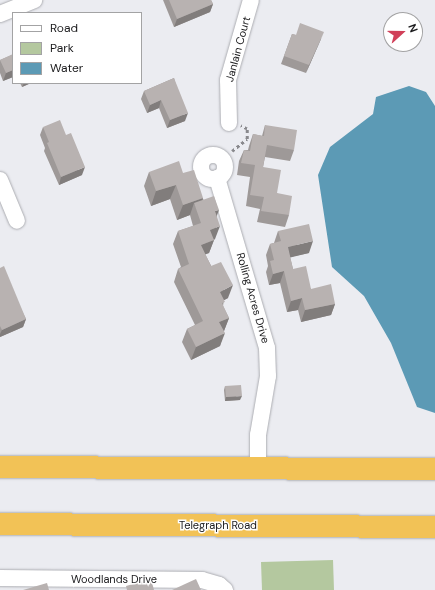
<!DOCTYPE html>
<style>
body{margin:0}
#map{position:relative;width:435px;height:590px;overflow:hidden;background:#ebecf1;font-family:"DM Sans",sans-serif}
div>[style]{position:absolute}
.green>*{inset:0;background:#b4c89f}
.water>*{inset:0;background:#5c9ab5}
.path>*{height:2.5px;margin-top:-1.25px;transform-origin:0;background:repeating-linear-gradient(90deg,#89898d 0 3px,transparent 0 6px)}
.roads{filter:drop-shadow(0 0 1px #acadb2) drop-shadow(0 0 1px #acadb2)}
.minor>*{height:16px;margin:-8px;padding:0 8px;transform-origin:8px;border-radius:8px;background:#fff}
.minor>.ring{margin:-8px;padding:0;box-sizing:content-box;background:none;border:16px solid #fff;border-radius:50%}
.trunk>*{height:22px;margin:-11px;padding:0 11px;transform-origin:11px;border-radius:11px;background:#f2c256}
.wall>*{inset:0;background:#9e9998}
.shaded-wall>*{inset:0;background:#817d7c}
.building>*{inset:0;background:#b8b2b1}
span{translate:-50% -50%;white-space:nowrap;text-align:center;line-height:1.15;-webkit-text-stroke:3px #fff;paint-order:stroke}
.street-label{font-size:11px;color:#1a1a1c}
.legend{position:absolute;left:12px;top:12px;width:130px;height:72px;box-sizing:border-box;background:#fff;border:1px solid #a3a3a4;margin:0;padding:5px 7px;list-style:none;font-size:12px;color:#1a1a1c}
.legend li{display:flex;align-items:center;gap:8px;height:20px}
.legend b{width:20px;border:1px solid #a3a3a4}
.north{position:absolute;left:383px;top:12px;width:40px;height:40px;box-sizing:border-box;background:#fff;border:1px solid #a3a3a4;border-radius:50%;rotate:69deg;font-size:11px;font-weight:700;line-height:16px;text-align:center;color:#1a1a1c}
.north::after{content:'';display:block;margin:auto;width:14px;height:18px;background:#d14059;clip-path:polygon(50% 0,100% 100%,50% 72%,0 100%)}
</style>
<div id="map">
<div class="green">
<i style="clip-path:polygon(333px 560px,334px 590px,262px 590px,261px 562px)"></i>
</div>
<div class="water">
<i style="clip-path:polygon(409px 86px,426px 92px,435px 106px,435px 413px,417px 407px,391px 343px,364px 296px,332px 267px,318px 175px,330px 147px,373px 114px,376px 97px)"></i>
</div>
<div class="path">
<i style="left:232px;top:151px;width:19px;rotate:-39deg"></i>
<i style="left:247px;top:139px;width:10px;rotate:-90deg"></i>
<i style="left:247px;top:129px;width:7px;rotate:-153deg"></i>
</div>
<div class="roads">
<div class="minor">
<i style="left:0;top:14px;width:37px;rotate:-22deg"></i>
<i style="left:229px;top:123px;width:43px;rotate:-91.3deg"></i>
<i style="left:228px;top:80px;width:83px;rotate:-74deg"></i>
<i class="ring" style="left:201px;top:155px;width:8px;height:8px"></i>
<i style="left:217px;top:178px;width:177px;rotate:73.6deg"></i>
<i style="left:267px;top:348px;width:28px;rotate:88deg"></i>
<i style="left:268px;top:376px;width:60px;rotate:99.6deg"></i>
<i style="left:258px;top:435px;width:34px;rotate:90deg"></i>
<i style="left:0;top:180px;width:44px;rotate:67.5deg"></i>
<i style="left:0;top:578px;width:202px;rotate:0.6deg"></i>
<i style="left:202px;top:580px;width:18px;rotate:16deg"></i>
<i style="left:219px;top:585px;width:8px;rotate:40deg"></i>
</div>
<div class="trunk">
<i style="left:0;top:467px;width:435px;rotate:0.3deg"></i>
<i style="left:0;top:524px;width:435px;rotate:0.4deg"></i>
</div>
</div>
<div class="wall">
<i style="clip-path:polygon(163px 0,211px 0,213px 4px,210px 12px,174px 27px)"></i>
<i style="clip-path:polygon(292px 34px,296px 35px,321px 39px,306px 73px,281px 64px)"></i>
<i style="clip-path:polygon(13px 51px,13px 77px,3px 81px,0 73px,0 60px,12px 55px)"></i>
<i style="clip-path:polygon(174px 78px,185px 121px,167px 128px,159px 108px,147px 113px,141px 99px,144px 91px)"></i>
<i style="clip-path:polygon(20px 83px,31px 83px,22px 87px)"></i>
<i style="clip-path:polygon(265px 125px,294px 150px,290px 161px,265px 157px,263px 167px,289px 215px,285px 227px,257px 222px,260px 209px,246px 206px,250px 177px,237px 175px,239px 161px,244px 150px,248px 150px,249px 146px,253px 134px,262px 136px)"></i>
<i style="clip-path:polygon(43px 127px,82px 175px,59px 185px,44px 151px,45px 148px,40px 135px)"></i>
<i style="clip-path:polygon(149px 172px,183px 173px,203px 199px,217px 216px,215px 239px,214px 240px,209px 253px,205px 254px,228px 298px,224px 300px,223px 306px,229px 318px,224px 331px,220px 346px,191px 360px,182px 342px,187px 329px,195px 325px,174px 282px,178px 269px,181px 267px,173px 244px,178px 231px,193px 226px,190px 215px,177px 220px,170px 199px,151px 206px,144px 186px)"></i>
<i style="clip-path:polygon(278px 231px,309px 253px,290px 257px,293px 269px,311px 289px,335px 304px,331px 315px,301px 322px,298px 310px,287px 312px,280px 283px,269px 285px,266px 272px,268px 266px,266px 255px,270px 244px,274px 243px)"></i>
<i style="clip-path:polygon(0 268px,26px 319px,23px 327px,0 337px)"></i>
<i style="clip-path:polygon(225px 386px,240px 400px,225px 401px,224px 390px)"></i>
</div>
<div class="shaded-wall">
<i style="clip-path:polygon(213px 4px,210px 12px,174px 27px,177px 19px)"></i>
<i style="clip-path:polygon(324px 32px,321px 39px,306px 73px,309px 65px)"></i>
<i style="clip-path:polygon(13px 70px,13px 77px,3px 81px,6px 73px)"></i>
<i style="clip-path:polygon(24px 83px,31px 83px,22px 87px)"></i>
<i style="clip-path:polygon(161px 100px,159px 108px,147px 113px,150px 105px)"></i>
<i style="clip-path:polygon(188px 113px,185px 121px,167px 128px,170px 120px)"></i>
<i style="clip-path:polygon(85px 167px,82px 175px,59px 185px,61px 177px)"></i>
<i style="clip-path:polygon(176px 185px,170px 199px,151px 206px,156px 191px)"></i>
<i style="clip-path:polygon(203px 198px,198px 212px,194px 203px,190px 215px,177px 220px,183px 205px)"></i>
<i style="clip-path:polygon(219px 210px,214px 223px,215px 211px)"></i>
<i style="clip-path:polygon(220px 226px,215px 239px,206px 243px,210px 230px)"></i>
<i style="clip-path:polygon(214px 240px,209px 253px,196px 258px,201px 245px)"></i>
<i style="clip-path:polygon(313px 241px,309px 253px,284px 259px,288px 247px)"></i>
<i style="clip-path:polygon(284px 271px,280px 283px,269px 285px,273px 274px)"></i>
<i style="clip-path:polygon(233px 285px,228px 298px,215px 305px,220px 292px)"></i>
<i style="clip-path:polygon(302px 298px,298px 310px,287px 312px,291px 301px)"></i>
<i style="clip-path:polygon(335px 304px,331px 315px,301px 322px,305px 310px)"></i>
<i style="clip-path:polygon(229px 318px,224px 331px,215px 335px,219px 322px)"></i>
<i style="clip-path:polygon(26px 319px,23px 327px,0 337px,0 334px,2px 330px)"></i>
<i style="clip-path:polygon(225px 333px,220px 346px,191px 360px,196px 347px)"></i>
<i style="clip-path:polygon(242px 396px,240px 400px,225px 401px,226px 397px)"></i>
</div>
<div class="building">
<i style="clip-path:polygon(169px 0,211px 0,213px 4px,177px 19px)"></i>
<i style="clip-path:polygon(300px 23px,324px 32px,309px 65px,284px 56px,292px 34px,296px 35px)"></i>
<i style="clip-path:polygon(13px 54px,13px 70px,6px 73px,0 60px)"></i>
<i style="clip-path:polygon(174px 78px,188px 113px,170px 120px,161px 100px,150px 105px,144px 91px)"></i>
<i style="clip-path:polygon(60px 120px,66px 135px,71px 133px,85px 167px,61px 177px,47px 143px,49px 142px,43px 127px)"></i>
<i style="clip-path:polygon(265px 125px,297px 130px,294px 150px,267px 145px,263px 167px,281px 170px,277px 193px,292px 196px,289px 215px,261px 211px,264px 197px,250px 195px,255px 165px,241px 163px,244px 150px,250px 151px,253px 134px,264px 136px)"></i>
<i style="clip-path:polygon(179px 161px,183px 173px,194px 170px,203px 198px,183px 205px,176px 185px,156px 191px,149px 172px)"></i>
<i style="clip-path:polygon(214px 196px,219px 210px,215px 211px,220px 226px,210px 230px,214px 240px,201px 245px,211px 266px,221px 262px,233px 285px,220px 292px,225px 302px,222px 303px,229px 318px,219px 322px,225px 333px,196px 347px,187px 329px,203px 321px,178px 269px,189px 264px,178px 231px,201px 223px,194px 203px)"></i>
<i style="clip-path:polygon(309px 224px,313px 241px,288px 247px,293px 269px,306px 266px,311px 289px,331px 284px,335px 304px,305px 310px,302px 298px,291px 301px,284px 271px,273px 274px,270px 261px,274px 260px,270px 244px,281px 241px,278px 231px)"></i>
<i style="clip-path:polygon(4px 266px,26px 319px,2px 330px,0 326px,0 268px)"></i>
<i style="clip-path:polygon(241px 385px,242px 396px,226px 397px,225px 386px)"></i>
<i style="clip-path:polygon(151px 579px,154px 590px,127px 590px,126px 586px)"></i>
<i style="clip-path:polygon(196px 579px,201px 590px,172px 590px)"></i>
<i style="clip-path:polygon(47px 583px,49px 590px,23px 590px)"></i>
</div>
<div class="street-label">
<span style="left:238px;top:49px;rotate:-75deg">Janlain Court</span>
<span style="left:253px;top:298px;rotate:74deg">Rolling Acres Drive</span>
<span style="left:218px;top:525px">Telegraph Road</span>
<span style="left:114px;top:579px">Woodlands Drive</span>
</div>
<ul class="legend">
<li><b style="height:5px;background:#fff"></b>Road</li>
<li><b style="height:11px;background:#b4c89f"></b>Park</li>
<li><b style="height:11px;background:#5c9ab5"></b>Water</li>
</ul>
<div class="north">N</div>
</div>
